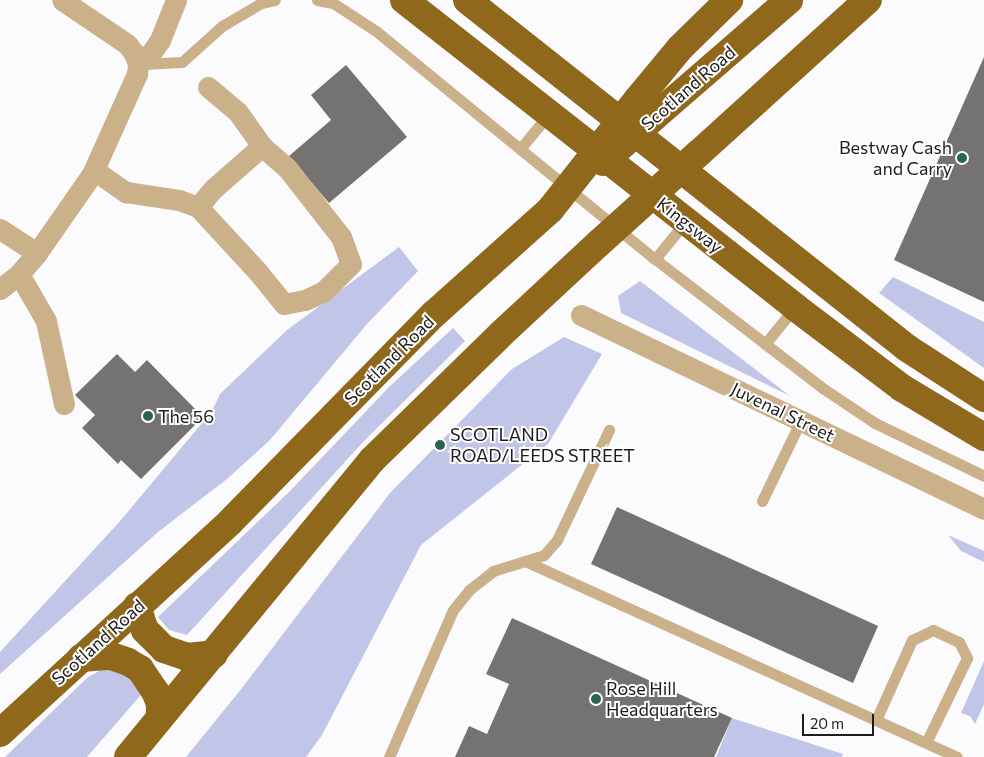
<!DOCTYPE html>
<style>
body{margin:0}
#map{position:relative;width:984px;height:757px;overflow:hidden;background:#fbfbfe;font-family:Commissioner,sans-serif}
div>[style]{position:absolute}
.green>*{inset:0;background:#c1c6e8}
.building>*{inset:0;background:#757372}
.service>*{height:11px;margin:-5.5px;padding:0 5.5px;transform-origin:5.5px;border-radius:5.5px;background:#cbb189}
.minor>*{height:21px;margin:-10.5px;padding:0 10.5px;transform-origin:10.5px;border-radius:10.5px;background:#cbb189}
.trunk>*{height:28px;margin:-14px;padding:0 14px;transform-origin:14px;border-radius:14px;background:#8f681c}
.trunk-bridge>*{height:28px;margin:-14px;padding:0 14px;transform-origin:14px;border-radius:14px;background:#8f681c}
.dots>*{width:14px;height:14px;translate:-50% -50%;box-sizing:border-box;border:2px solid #fff;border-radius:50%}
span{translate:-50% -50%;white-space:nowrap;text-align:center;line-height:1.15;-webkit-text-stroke:4px #fff;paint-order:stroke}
.street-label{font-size:18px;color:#1d1d1e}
.poi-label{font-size:18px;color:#1d1d1e}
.right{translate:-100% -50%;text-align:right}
.left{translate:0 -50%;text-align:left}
.scale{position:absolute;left:802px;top:714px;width:72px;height:22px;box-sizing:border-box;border:2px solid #1d1d1e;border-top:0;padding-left:6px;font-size:15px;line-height:18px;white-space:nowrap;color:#1d1d1e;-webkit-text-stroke:4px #fff;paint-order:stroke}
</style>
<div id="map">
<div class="green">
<i style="clip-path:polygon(399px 247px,418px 271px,367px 324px,270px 440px,227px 479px,158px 532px,0 674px,0 652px,121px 520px,212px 411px,220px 394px,287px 330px)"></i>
<i style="clip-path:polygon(893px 277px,984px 322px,984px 368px,879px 293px)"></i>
<i style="clip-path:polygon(640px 281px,790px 396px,621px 313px,618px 296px)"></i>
<i style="clip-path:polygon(453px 328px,465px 341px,364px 441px,187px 635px,169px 630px,158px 617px,290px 491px,390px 386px)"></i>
<i style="clip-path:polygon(564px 337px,602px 354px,548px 444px,421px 545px,322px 735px,306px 757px,186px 757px,242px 688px,390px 493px,512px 369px)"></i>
<i style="clip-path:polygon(948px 535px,984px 551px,984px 562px,961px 551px)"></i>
<i style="clip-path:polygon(984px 661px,984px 704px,975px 724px,970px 716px,961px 713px)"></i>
<i style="clip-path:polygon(105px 668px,125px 674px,146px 689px,87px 757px,5px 757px,88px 677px)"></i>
<i style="clip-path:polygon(732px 718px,843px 754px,842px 757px,716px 757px)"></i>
</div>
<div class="building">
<i style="clip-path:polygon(984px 57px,984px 302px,894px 260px)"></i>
<i style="clip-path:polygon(346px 65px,407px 137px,329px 203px,289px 156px,331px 120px,311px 95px)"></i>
<i style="clip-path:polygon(117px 354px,135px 372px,147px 360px,203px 417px,141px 479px,121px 460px,118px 464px,82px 428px,95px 415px,75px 395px)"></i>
<i style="clip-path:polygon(617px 507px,878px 626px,853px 683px,591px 564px)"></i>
<i style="clip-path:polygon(512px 618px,732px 718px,714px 757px,455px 757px,469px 726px,487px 734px,509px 684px,486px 674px)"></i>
</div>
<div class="service">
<i style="left:317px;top:0;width:16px;rotate:11deg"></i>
<i style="left:333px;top:3px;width:51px;rotate:33.1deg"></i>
<i style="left:376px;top:31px;width:360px;rotate:39.3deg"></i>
<i style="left:655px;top:259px;width:213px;rotate:37.6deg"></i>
<i style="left:824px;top:389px;width:61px;rotate:33.7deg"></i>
<i style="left:875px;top:423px;width:121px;rotate:25.9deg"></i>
<i style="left:142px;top:64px;width:40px;rotate:-2.9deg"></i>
<i style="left:182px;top:62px;width:54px;rotate:-42deg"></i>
<i style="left:222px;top:26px;width:45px;rotate:-30.5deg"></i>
<i style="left:261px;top:3px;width:14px;rotate:-12deg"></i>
<i style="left:520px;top:149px;width:45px;rotate:-50.4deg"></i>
<i style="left:655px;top:259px;width:49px;rotate:-50.8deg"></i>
<i style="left:765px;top:344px;width:48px;rotate:-51deg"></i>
<i style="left:762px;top:501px;width:90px;rotate:-64.3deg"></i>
<i style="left:525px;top:561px;width:474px;rotate:24.4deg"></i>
<i style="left:876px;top:720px;width:88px;rotate:-65.8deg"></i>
<i style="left:912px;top:640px;width:23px;rotate:-25deg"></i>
<i style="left:933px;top:630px;width:29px;rotate:25deg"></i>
<i style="left:959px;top:642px;width:18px;rotate:63deg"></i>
<i style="left:967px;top:658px;width:94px;rotate:115.8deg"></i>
<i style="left:389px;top:757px;width:160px;rotate:-66.5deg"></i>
<i style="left:453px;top:610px;width:26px;rotate:-51deg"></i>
<i style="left:469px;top:590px;width:31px;rotate:-38deg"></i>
<i style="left:493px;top:571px;width:53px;rotate:-17.4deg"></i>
<i style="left:544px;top:555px;width:20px;rotate:-49deg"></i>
<i style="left:557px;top:540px;width:122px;rotate:-64.7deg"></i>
</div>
<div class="minor">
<i style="left:138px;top:64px;width:17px;rotate:-40deg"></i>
<i style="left:151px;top:53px;width:16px;rotate:-55deg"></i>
<i style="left:160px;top:40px;width:43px;rotate:-68.2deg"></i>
<i style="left:208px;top:87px;width:38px;rotate:40deg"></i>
<i style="left:237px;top:111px;width:43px;rotate:54.5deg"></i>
<i style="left:94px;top:170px;width:39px;rotate:35deg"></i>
<i style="left:126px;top:192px;width:54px;rotate:8.6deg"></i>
<i style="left:179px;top:200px;width:20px;rotate:20deg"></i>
<i style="left:198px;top:207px;width:88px;rotate:47.3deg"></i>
<i style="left:258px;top:272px;width:41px;rotate:50.9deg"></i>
<i style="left:284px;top:304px;width:21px;rotate:-11deg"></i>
<i style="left:305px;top:300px;width:21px;rotate:-25deg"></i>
<i style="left:324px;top:291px;width:38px;rotate:-45deg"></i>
<i style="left:351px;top:264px;width:29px;rotate:-110deg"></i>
<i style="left:341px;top:237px;width:88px;rotate:-128deg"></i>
<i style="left:287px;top:168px;width:33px;rotate:-139deg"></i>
<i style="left:262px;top:146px;width:65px;rotate:138.7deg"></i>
<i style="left:213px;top:189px;width:23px;rotate:130deg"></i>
<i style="left:0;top:229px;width:44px;rotate:33deg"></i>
<i style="left:19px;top:274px;width:54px;rotate:60.1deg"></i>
<i style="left:46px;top:321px;width:85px;rotate:77.8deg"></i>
<i style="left:0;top:289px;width:24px;rotate:-38deg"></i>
<i style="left:19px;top:274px;width:28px;rotate:-49deg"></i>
<i style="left:37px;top:253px;width:96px;rotate:-55.2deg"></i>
<i style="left:92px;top:174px;width:110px;rotate:-65.8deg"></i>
<i style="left:137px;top:74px;width:10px;rotate:-84deg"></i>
<i style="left:138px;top:64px;width:12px;rotate:-110deg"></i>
<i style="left:134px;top:53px;width:11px;rotate:-128deg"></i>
<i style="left:127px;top:44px;width:78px;rotate:-145.9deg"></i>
<i style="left:581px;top:315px;width:447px;rotate:25.7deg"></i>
</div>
<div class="trunk">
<i style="left:404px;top:0;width:497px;rotate:38.1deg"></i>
<i style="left:795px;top:307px;width:134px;rotate:37.1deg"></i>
<i style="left:902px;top:388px;width:96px;rotate:30.9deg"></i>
<i style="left:467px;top:0;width:561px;rotate:38.34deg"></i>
<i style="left:907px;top:348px;width:92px;rotate:33deg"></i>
<i style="left:637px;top:100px;width:67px;rotate:-50.4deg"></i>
<i style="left:680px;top:48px;width:69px;rotate:-44.4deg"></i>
<i style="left:653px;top:118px;width:180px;rotate:-40.9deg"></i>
<i style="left:699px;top:153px;width:228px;rotate:-42.2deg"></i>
<i style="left:137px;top:606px;width:25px;rotate:72deg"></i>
<i style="left:145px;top:630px;width:27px;rotate:45deg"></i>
<i style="left:164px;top:649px;width:24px;rotate:19deg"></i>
<i style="left:187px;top:657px;width:27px;rotate:-6deg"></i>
<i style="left:81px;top:658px;width:30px;rotate:-4deg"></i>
<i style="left:111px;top:656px;width:18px;rotate:19deg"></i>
<i style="left:128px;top:662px;width:14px;rotate:30deg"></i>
<i style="left:140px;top:669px;width:27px;rotate:56deg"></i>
<i style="left:155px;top:691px;width:14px;rotate:69deg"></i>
<i style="left:160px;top:704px;width:12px;rotate:90deg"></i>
<i style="left:0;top:733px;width:312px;rotate:-42.5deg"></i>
<i style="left:230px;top:522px;width:291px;rotate:-45.6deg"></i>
<i style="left:434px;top:314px;width:156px;rotate:-41.9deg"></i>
<i style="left:128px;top:757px;width:384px;rotate:-50.6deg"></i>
<i style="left:372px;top:460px;width:180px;rotate:-44.3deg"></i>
<i style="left:501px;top:334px;width:134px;rotate:-42.9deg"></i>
</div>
<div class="trunk-bridge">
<i style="left:603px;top:162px;width:67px;rotate:-41.3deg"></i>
<i style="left:550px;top:210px;width:140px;rotate:-51.7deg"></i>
<i style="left:599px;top:243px;width:135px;rotate:-42deg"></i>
</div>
<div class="dots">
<i style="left:962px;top:158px;background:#28644e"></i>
<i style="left:148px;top:416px;background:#28644e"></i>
<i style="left:440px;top:445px;background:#28644e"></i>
<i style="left:596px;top:699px;background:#28644e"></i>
</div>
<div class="street-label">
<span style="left:688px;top:88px;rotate:-41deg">Scotland Road</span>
<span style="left:690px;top:225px;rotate:38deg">Kingsway</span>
<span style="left:389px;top:360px;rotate:-45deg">Scotland Road</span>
<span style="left:783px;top:412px;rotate:26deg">Juvenal Street</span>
<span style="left:98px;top:642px;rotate:-42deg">Scotland Road</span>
</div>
<div class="poi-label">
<span class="right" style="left:952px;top:158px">Bestway Cash<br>and Carry</span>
<span class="left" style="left:158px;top:416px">The 56</span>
<span class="left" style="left:450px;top:445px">SCOTLAND<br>ROAD/LEEDS STREET</span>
<span class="left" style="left:606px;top:699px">Rose Hill<br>Headquarters</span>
</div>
<div class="scale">20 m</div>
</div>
